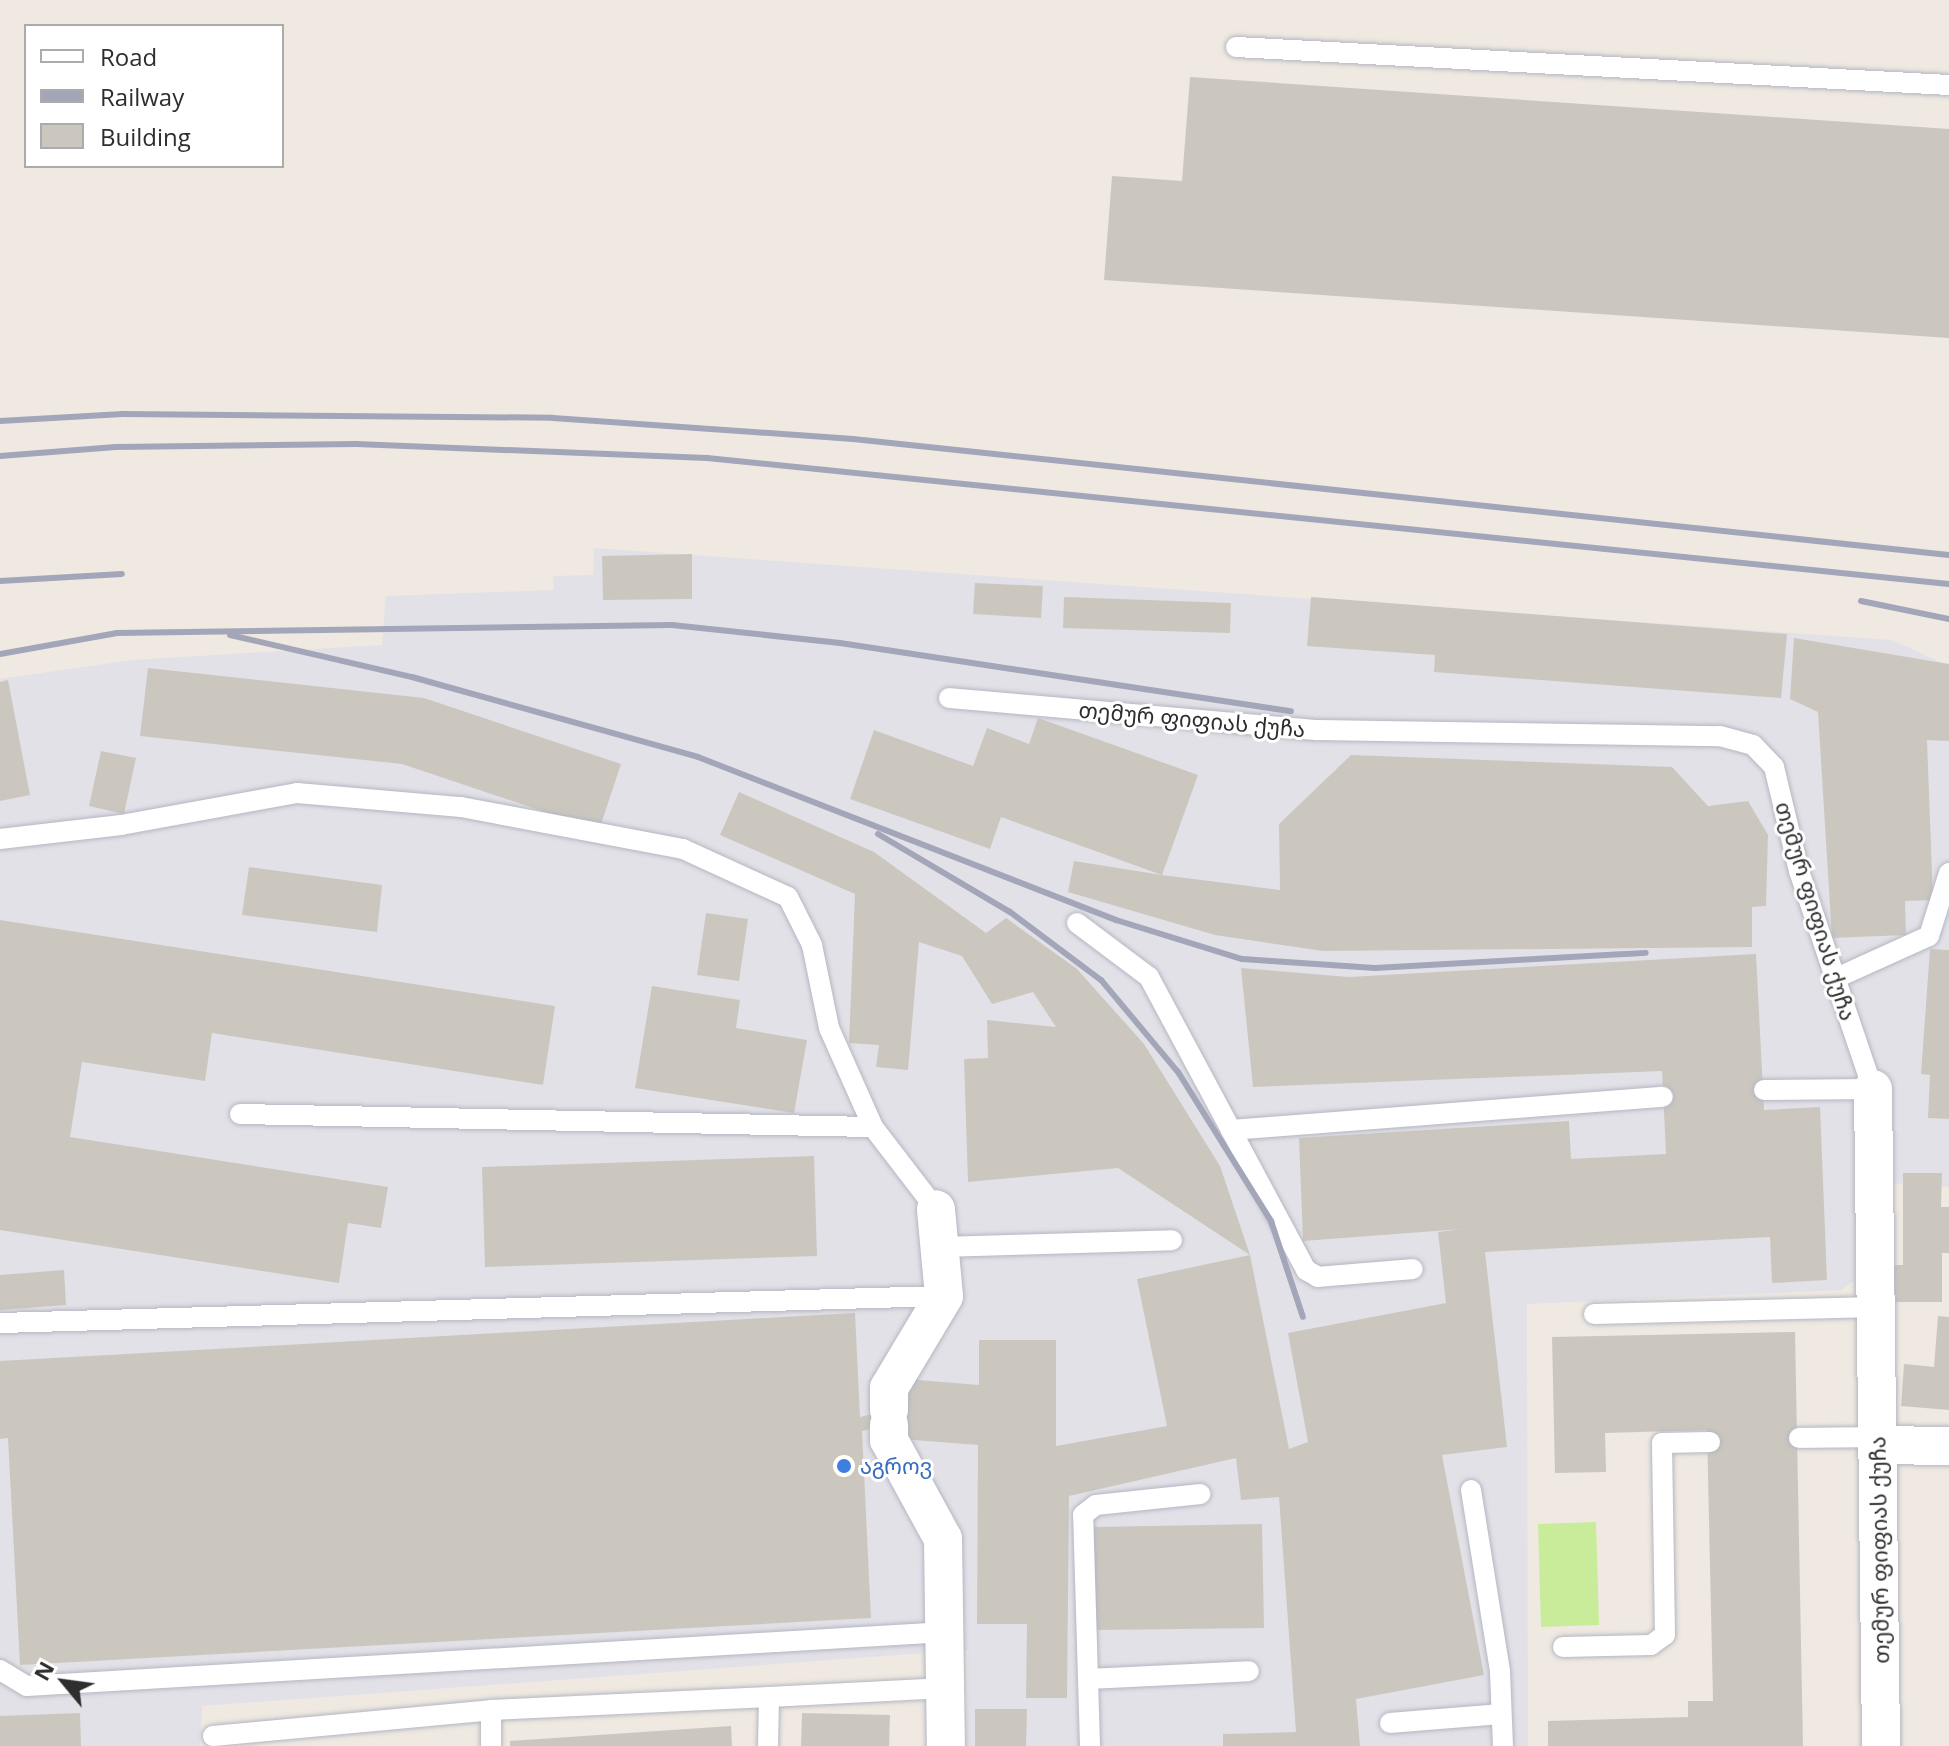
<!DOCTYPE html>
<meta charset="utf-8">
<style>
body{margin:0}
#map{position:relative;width:1949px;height:1746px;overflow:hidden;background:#efe9e1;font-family:"Open Sans","Noto Sans Georgian",sans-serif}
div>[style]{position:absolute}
.industrial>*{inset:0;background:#e3e1e8}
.pitch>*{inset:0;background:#c9ec9a}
.building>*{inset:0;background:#cbc7bf}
.roads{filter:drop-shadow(0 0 2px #b4b7c1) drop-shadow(0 0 2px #b4b7c1)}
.service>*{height:20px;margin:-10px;padding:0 10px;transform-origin:10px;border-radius:10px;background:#fff}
.minor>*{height:38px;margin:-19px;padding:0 19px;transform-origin:19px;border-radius:19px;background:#fff}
.rail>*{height:6px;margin:-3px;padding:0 3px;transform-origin:3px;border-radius:3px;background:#a3a6b8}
.dots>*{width:22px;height:22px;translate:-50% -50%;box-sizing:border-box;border:4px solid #fff;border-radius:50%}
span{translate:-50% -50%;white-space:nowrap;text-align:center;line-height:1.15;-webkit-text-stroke:6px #fff;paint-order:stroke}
.street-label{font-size:22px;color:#2e2e2e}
.shop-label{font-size:22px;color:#366cbe}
.left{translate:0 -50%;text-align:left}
.legend{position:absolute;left:24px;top:24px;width:260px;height:144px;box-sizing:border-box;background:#fff;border:2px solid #ababab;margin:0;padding:10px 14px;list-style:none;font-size:24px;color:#2e2e2e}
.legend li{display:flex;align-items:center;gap:16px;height:40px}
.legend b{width:40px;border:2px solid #ababab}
.north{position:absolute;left:24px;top:1642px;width:80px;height:80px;-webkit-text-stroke:6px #fff;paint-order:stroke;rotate:299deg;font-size:22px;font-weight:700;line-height:32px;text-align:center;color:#2e2e2e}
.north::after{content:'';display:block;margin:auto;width:28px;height:36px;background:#2e2e2e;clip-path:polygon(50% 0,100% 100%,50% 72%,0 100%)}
</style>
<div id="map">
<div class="industrial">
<i style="clip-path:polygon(594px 548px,1892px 640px,1949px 666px,1949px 1187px,1891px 1183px,1891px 1253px,1841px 1290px,1527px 1304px,1528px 1746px,967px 1746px,968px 1650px,202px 1706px,200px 1746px,0 1746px,0 679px,132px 660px,382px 645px,386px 596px,554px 590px,553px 576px,593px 575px)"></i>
</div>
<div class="pitch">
<i style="clip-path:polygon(1596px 1522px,1599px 1625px,1541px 1627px,1538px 1524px)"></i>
</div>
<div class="building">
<i style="clip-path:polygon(1190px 77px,1949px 129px,1949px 338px,1104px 280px,1112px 176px,1182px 181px)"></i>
<i style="clip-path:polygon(692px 554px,692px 599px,603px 600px,602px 556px)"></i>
<i style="clip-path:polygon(975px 583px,1043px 586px,1041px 618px,973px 614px)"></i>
<i style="clip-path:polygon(1064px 597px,1231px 603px,1230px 633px,1063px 628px)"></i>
<i style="clip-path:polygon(1311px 597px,1787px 634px,1781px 698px,1434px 672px,1435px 655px,1307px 646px)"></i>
<i style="clip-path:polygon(1794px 638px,1949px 664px,1949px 741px,1927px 740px,1933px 900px,1905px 901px,1906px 935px,1832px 938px,1818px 712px,1790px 699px)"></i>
<i style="clip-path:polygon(148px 668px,424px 698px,621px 764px,599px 830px,402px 764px,140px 736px)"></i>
<i style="clip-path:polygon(8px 680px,30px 795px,0 801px,0 682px)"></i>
<i style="clip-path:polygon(1038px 718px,1198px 775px,1162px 875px,1280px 890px,1279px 824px,1351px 755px,1672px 767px,1708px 806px,1748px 801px,1768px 835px,1766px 906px,1752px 907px,1752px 947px,1323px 951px,1215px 935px,1068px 892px,1074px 861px,1162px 875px,1001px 817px,990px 849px,850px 799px,874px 730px,973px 766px,987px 728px,1029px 744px)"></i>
<i style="clip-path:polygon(101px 751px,136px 758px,124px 814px,89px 806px)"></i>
<i style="clip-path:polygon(739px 792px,874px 852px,986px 933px,1006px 918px,1077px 969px,1144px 1044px,1220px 1166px,1250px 1255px,1118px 1168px,968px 1182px,964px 1059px,988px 1058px,987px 1020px,1056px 1027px,1033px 992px,992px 1004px,962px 956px,919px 942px,908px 1070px,876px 1067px,879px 1045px,849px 1043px,855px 894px,720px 835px)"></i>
<i style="clip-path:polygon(249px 867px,382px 885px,377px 932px,242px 915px)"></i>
<i style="clip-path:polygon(706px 913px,748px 919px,739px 981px,697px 975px)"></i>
<i style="clip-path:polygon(0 920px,555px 1006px,543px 1085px,212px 1033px,205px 1081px,82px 1062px,70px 1137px,388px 1187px,381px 1228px,348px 1223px,339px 1283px,0 1230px)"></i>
<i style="clip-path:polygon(1930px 949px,1949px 950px,1949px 1119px,1928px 1118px,1930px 1075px,1921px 1074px)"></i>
<i style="clip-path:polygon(1756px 954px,1764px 1110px,1820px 1107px,1827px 1280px,1772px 1283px,1770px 1237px,1485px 1252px,1507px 1447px,1442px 1455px,1484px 1675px,1356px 1699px,1360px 1746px,1223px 1746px,1223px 1734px,1296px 1732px,1279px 1497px,1241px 1500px,1236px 1458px,1069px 1496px,1067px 1698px,1026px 1698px,1027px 1624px,977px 1624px,978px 1445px,901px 1439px,889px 1425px,862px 1431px,871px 1618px,20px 1665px,8px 1438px,0 1439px,0 1361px,855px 1313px,860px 1417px,904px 1406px,906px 1379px,979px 1385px,979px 1340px,1056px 1340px,1056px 1446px,1167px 1426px,1137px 1279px,1250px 1255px,1289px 1449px,1308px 1442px,1288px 1333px,1446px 1303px,1438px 1232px,1462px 1229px,1303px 1241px,1299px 1138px,1569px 1121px,1571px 1159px,1666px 1154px,1662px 1071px,1253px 1087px,1241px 968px,1349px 977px)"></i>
<i style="clip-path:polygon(652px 986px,740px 1000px,736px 1028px,807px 1040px,794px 1113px,635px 1088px)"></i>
<i style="clip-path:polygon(814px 1156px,817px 1256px,485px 1267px,482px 1167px)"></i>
<i style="clip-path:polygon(1903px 1173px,1942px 1173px,1941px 1207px,1949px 1207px,1949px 1253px,1942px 1253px,1942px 1302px,1895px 1302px,1894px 1265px,1903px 1265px)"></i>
<i style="clip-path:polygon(64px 1270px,66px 1305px,0 1310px,0 1275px)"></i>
<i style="clip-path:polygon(1938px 1316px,1949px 1317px,1949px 1410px,1901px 1406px,1904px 1364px,1934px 1367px)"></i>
<i style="clip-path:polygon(1795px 1332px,1803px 1746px,1548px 1746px,1548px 1721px,1688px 1717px,1688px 1701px,1713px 1701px,1707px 1430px,1605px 1433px,1606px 1472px,1555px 1473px,1552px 1337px)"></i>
<i style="clip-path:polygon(1262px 1524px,1264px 1628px,1095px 1630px,1094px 1527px)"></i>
<i style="clip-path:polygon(975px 1709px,1027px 1709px,1026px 1746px,975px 1746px)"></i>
<i style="clip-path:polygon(80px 1713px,81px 1746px,0 1746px,0 1716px)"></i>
<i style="clip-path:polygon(802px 1713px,890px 1715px,889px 1746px,801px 1746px)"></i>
<i style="clip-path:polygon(731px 1726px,732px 1746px,510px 1746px,510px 1741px)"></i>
</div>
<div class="roads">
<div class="service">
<i style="left:1236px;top:47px;width:714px;rotate:3.05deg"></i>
<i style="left:949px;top:698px;width:369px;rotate:5deg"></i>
<i style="left:1317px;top:730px;width:403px;rotate:0.9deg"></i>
<i style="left:1720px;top:736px;width:34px;rotate:15deg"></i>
<i style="left:1753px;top:745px;width:30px;rotate:46deg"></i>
<i style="left:1774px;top:767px;width:107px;rotate:76.5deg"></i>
<i style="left:1799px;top:871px;width:230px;rotate:71.3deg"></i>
<i style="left:1873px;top:1089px;width:109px;rotate:179.5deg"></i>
<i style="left:0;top:839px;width:122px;rotate:-6.6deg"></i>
<i style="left:121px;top:825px;width:179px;rotate:-10.3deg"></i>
<i style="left:297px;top:793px;width:165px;rotate:4.9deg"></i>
<i style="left:461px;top:807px;width:226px;rotate:10.7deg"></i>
<i style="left:683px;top:849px;width:115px;rotate:24.6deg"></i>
<i style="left:788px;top:897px;width:54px;rotate:63.4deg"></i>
<i style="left:812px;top:945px;width:85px;rotate:78.4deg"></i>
<i style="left:829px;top:1028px;width:108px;rotate:66deg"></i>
<i style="left:873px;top:1127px;width:103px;rotate:52.5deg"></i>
<i style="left:1077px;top:923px;width:90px;rotate:36.9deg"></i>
<i style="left:1149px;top:977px;width:174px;rotate:61.8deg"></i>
<i style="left:1231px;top:1130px;width:433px;rotate:-4.4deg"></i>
<i style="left:1834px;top:979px;width:104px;rotate:-24.4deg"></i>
<i style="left:1929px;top:936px;width:66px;rotate:-72.4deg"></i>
<i style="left:240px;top:1114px;width:633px;rotate:1.18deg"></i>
<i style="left:1231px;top:1130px;width:159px;rotate:61.8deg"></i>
<i style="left:1306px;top:1270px;width:14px;rotate:30deg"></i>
<i style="left:1318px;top:1277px;width:95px;rotate:-4.8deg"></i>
<i style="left:942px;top:1247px;width:230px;rotate:-1.7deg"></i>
<i style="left:1594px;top:1314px;width:282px;rotate:-1.4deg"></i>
<i style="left:0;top:1323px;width:944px;rotate:-1.64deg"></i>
<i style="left:1799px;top:1438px;width:78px;rotate:-0.7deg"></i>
<i style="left:1471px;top:1490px;width:184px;rotate:80.9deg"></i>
<i style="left:1500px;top:1672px;width:74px;rotate:87.7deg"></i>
<i style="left:1563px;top:1647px;width:88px;rotate:-1.3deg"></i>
<i style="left:1651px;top:1645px;width:17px;rotate:-36deg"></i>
<i style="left:1665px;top:1635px;width:192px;rotate:-90.9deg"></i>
<i style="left:1662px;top:1443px;width:48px;rotate:-1.2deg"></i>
<i style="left:0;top:1670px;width:31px;rotate:31deg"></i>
<i style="left:27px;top:1686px;width:921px;rotate:-3.36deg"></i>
<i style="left:1088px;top:1679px;width:164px;rotate:-91.7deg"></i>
<i style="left:1083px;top:1515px;width:16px;rotate:-38deg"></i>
<i style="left:1096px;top:1505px;width:105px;rotate:-6deg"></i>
<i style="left:491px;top:1710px;width:36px;rotate:90deg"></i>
<i style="left:1390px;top:1723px;width:111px;rotate:-4.6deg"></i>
<i style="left:213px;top:1736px;width:279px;rotate:-5.3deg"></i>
<i style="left:491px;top:1710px;width:278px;rotate:-2.7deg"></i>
<i style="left:768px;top:1746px;width:49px;rotate:-88.8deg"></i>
<i style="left:769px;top:1697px;width:177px;rotate:-2.9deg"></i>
<i style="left:1090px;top:1746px;width:67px;rotate:-91.7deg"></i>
<i style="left:1088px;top:1679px;width:161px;rotate:-2.8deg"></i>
</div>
<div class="minor">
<i style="left:1873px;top:1089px;width:657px;rotate:89.3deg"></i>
<i style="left:889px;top:1410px;width:22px;rotate:-90deg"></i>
<i style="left:889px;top:1388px;width:107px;rotate:-59.1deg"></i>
<i style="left:944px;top:1296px;width:87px;rotate:-95.3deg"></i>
<i style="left:889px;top:1425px;width:15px;rotate:90deg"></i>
<i style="left:889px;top:1440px;width:113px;rotate:61.4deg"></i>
<i style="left:943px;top:1539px;width:207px;rotate:89.2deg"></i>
<i style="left:1878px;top:1445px;width:71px;rotate:0.8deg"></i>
</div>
</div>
<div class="rail">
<i style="left:0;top:421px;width:123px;rotate:-3.3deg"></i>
<i style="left:123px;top:414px;width:430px;rotate:0.5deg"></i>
<i style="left:553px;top:418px;width:301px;rotate:4deg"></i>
<i style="left:853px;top:439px;width:1102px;rotate:6.04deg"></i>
<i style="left:0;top:456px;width:116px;rotate:-4.4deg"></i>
<i style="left:116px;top:447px;width:240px;rotate:-0.7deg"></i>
<i style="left:356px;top:444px;width:351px;rotate:2.3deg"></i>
<i style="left:707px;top:458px;width:1248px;rotate:5.79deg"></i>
<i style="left:0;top:581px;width:122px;rotate:-3.3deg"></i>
<i style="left:1861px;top:601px;width:90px;rotate:11.6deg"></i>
<i style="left:230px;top:635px;width:187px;rotate:13deg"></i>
<i style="left:412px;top:677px;width:297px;rotate:15.6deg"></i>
<i style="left:698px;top:757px;width:449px;rotate:21.3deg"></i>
<i style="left:1116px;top:920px;width:132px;rotate:17.2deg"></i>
<i style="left:1242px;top:959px;width:133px;rotate:3.9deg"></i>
<i style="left:1375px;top:968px;width:271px;rotate:-3.2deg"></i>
<i style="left:0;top:654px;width:119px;rotate:-10.2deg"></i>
<i style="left:117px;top:633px;width:555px;rotate:-0.83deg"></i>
<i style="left:672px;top:625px;width:169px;rotate:6.1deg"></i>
<i style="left:840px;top:643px;width:456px;rotate:8.6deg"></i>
<i style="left:878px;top:834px;width:153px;rotate:30.6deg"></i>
<i style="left:1010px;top:912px;width:114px;rotate:36.8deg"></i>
<i style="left:1101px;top:980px;width:120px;rotate:50.1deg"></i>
<i style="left:1178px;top:1072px;width:176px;rotate:58deg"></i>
<i style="left:1271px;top:1221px;width:101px;rotate:71.6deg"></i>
</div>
<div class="dots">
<i style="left:844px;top:1466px;background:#3f7fe0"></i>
</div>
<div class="street-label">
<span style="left:1192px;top:719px;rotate:5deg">თემურ ფიფიას ქუჩა</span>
<span style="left:1816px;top:911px;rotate:73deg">თემურ ფიფიას ქუჩა</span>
<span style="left:1879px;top:1550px;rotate:-91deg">თემურ ფიფიას ქუჩა</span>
</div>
<div class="shop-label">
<span class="left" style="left:860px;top:1466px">აგროვ</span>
</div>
<ul class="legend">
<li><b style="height:10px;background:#fff"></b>Road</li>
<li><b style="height:10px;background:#a3a6b8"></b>Railway</li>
<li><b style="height:22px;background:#cbc7bf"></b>Building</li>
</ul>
<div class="north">N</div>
</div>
